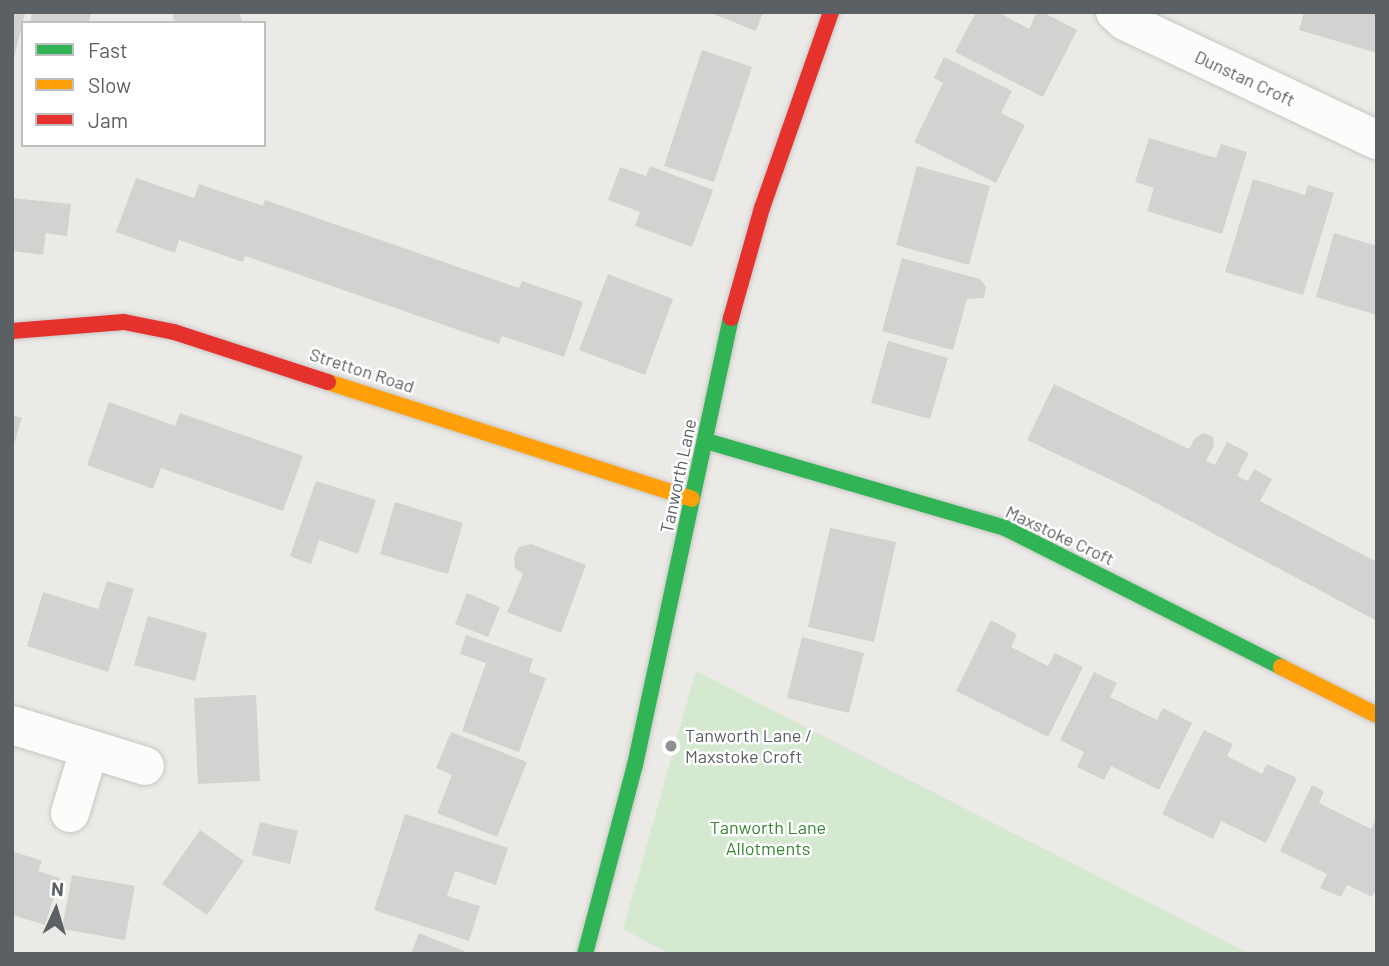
<!DOCTYPE html>
<style>
body{margin:0}
#map{position:relative;width:1389px;height:966px;overflow:hidden;background:#eceae6;font-family:Barlow,sans-serif}
div>[style]{position:absolute}
.green>*{inset:0;background:#d5e8d0}
.building>*{inset:0;background:#d4d2d0}
.roads{filter:drop-shadow(0 0 2px #c7c7c6) drop-shadow(0 0 2px #c7c7c6)}
.street>*{height:38px;margin:-19px;padding:0 19px;transform-origin:19px;border-radius:19px;background:#fcfcfb}
.fast>*{height:16px;margin:-8px;padding:0 8px;transform-origin:8px;border-radius:8px;background:#30b455}
.slow>*{height:16px;margin:-8px;padding:0 8px;transform-origin:8px;border-radius:8px;background:#ff9f0a}
.jam>*{height:16px;margin:-8px;padding:0 8px;transform-origin:8px;border-radius:8px;background:#e5322d}
.dots>*{width:19px;height:19px;translate:-50% -50%;box-sizing:border-box;border:4px solid #fff;border-radius:50%}
span{translate:-50% -50%;white-space:nowrap;text-align:center;line-height:1.15;-webkit-text-stroke:5px #fff;paint-order:stroke}
.street-label{font-size:18px;color:#5b6064}
.poi-label{font-size:18px;color:#5b6064}
.left{translate:0 -50%;text-align:left}
.park-label{font-size:18px;color:#378631}
.frame{position:absolute;inset:0;border:14px solid #5b6064;pointer-events:none}
.legend{position:absolute;left:21px;top:21px;width:245px;height:126px;box-sizing:border-box;background:#fff;border:2px solid #bdbfc1;margin:0;padding:9px 12px;list-style:none;font-size:21px;color:#5b6064}
.legend li{display:flex;align-items:center;gap:14px;height:35px}
.legend b{width:35px;border:2px solid #bdbfc1}
.north{position:absolute;left:21px;top:875px;width:70px;height:70px;-webkit-text-stroke:5px #fff;paint-order:stroke;rotate:4deg;font-size:19px;font-weight:700;line-height:28px;text-align:center;color:#5b6064}
.north::after{content:'';display:block;margin:auto;width:24px;height:32px;background:#5b6064;clip-path:polygon(50% 0,100% 100%,50% 72%,0 100%)}
</style>
<div id="map">
<div class="green">
<i style="clip-path:polygon(696px 671px,1250px 954px,670px 954px,623px 929px)"></i>
</div>
<div class="building">
<i style="clip-path:polygon(12px 12px,25px 12px,13px 62px,12px 62px)"></i>
<i style="clip-path:polygon(32px 12px,91px 12px,89px 23px,30px 23px)"></i>
<i style="clip-path:polygon(172px 12px,239px 12px,243px 23px,175px 23px)"></i>
<i style="clip-path:polygon(708px 12px,763px 12px,756px 31px)"></i>
<i style="clip-path:polygon(976px 12px,998px 12px,1029px 29px,1037px 12px,1042px 12px,1077px 30px,1043px 97px,955px 52px)"></i>
<i style="clip-path:polygon(1304px 12px,1377px 12px,1377px 53px,1299px 30px)"></i>
<i style="clip-path:polygon(702px 50px,752px 67px,714px 182px,664px 166px)"></i>
<i style="clip-path:polygon(944px 57px,1012px 91px,1001px 113px,1025px 125px,996px 183px,914px 142px,943px 83px,934px 78px)"></i>
<i style="clip-path:polygon(1149px 138px,1216px 158px,1221px 144px,1247px 152px,1222px 234px,1147px 211px,1154px 188px,1135px 182px)"></i>
<i style="clip-path:polygon(650px 166px,713px 190px,692px 247px,635px 226px,640px 212px,608px 200px,620px 167px,646px 176px)"></i>
<i style="clip-path:polygon(917px 166px,990px 186px,969px 265px,896px 245px)"></i>
<i style="clip-path:polygon(136px 178px,194px 198px,199px 184px,263px 206px,265px 200px,519px 288px,522px 281px,583px 302px,564px 357px,502px 336px,499px 344px,245px 256px,243px 262px,179px 240px,175px 253px,116px 232px)"></i>
<i style="clip-path:polygon(1253px 179px,1305px 195px,1308px 185px,1334px 193px,1303px 295px,1225px 272px)"></i>
<i style="clip-path:polygon(12px 198px,71px 204px,67px 236px,46px 233px,43px 255px,12px 251px)"></i>
<i style="clip-path:polygon(1334px 233px,1377px 246px,1377px 315px,1316px 297px)"></i>
<i style="clip-path:polygon(902px 258px,980px 279px,986px 287px,984px 298px,967px 299px,953px 350px,882px 331px)"></i>
<i style="clip-path:polygon(608px 274px,673px 299px,645px 375px,579px 350px)"></i>
<i style="clip-path:polygon(888px 341px,948px 358px,930px 419px,871px 403px)"></i>
<i style="clip-path:polygon(1054px 384px,1189px 449px,1195px 438px,1204px 433px,1213px 437px,1214px 445px,1206px 461px,1215px 465px,1227px 442px,1249px 453px,1237px 476px,1248px 481px,1254px 469px,1272px 479px,1260px 501px,1377px 562px,1377px 621px,1128px 488px,1027px 440px)"></i>
<i style="clip-path:polygon(109px 402px,175px 426px,180px 413px,303px 456px,283px 511px,161px 468px,153px 489px,87px 465px)"></i>
<i style="clip-path:polygon(12px 415px,22px 418px,13px 447px,12px 446px)"></i>
<i style="clip-path:polygon(316px 481px,376px 500px,358px 554px,319px 540px,311px 564px,290px 556px)"></i>
<i style="clip-path:polygon(395px 502px,463px 523px,448px 574px,380px 554px)"></i>
<i style="clip-path:polygon(830px 528px,896px 542px,874px 642px,808px 627px)"></i>
<i style="clip-path:polygon(531px 544px,586px 565px,561px 633px,507px 612px,523px 574px,515px 568px,514px 557px,519px 547px)"></i>
<i style="clip-path:polygon(107px 581px,134px 589px,108px 672px,27px 646px,43px 592px,98px 609px)"></i>
<i style="clip-path:polygon(467px 593px,500px 607px,488px 637px,455px 624px)"></i>
<i style="clip-path:polygon(148px 616px,207px 633px,195px 681px,134px 665px)"></i>
<i style="clip-path:polygon(991px 620px,1017px 634px,1011px 647px,1048px 666px,1055px 653px,1083px 667px,1048px 737px,956px 691px)"></i>
<i style="clip-path:polygon(466px 635px,533px 659px,529px 672px,546px 678px,519px 752px,462px 731px,486px 663px,460px 654px)"></i>
<i style="clip-path:polygon(802px 637px,864px 653px,849px 713px,787px 698px)"></i>
<i style="clip-path:polygon(1094px 672px,1117px 683px,1110px 697px,1157px 720px,1163px 708px,1192px 723px,1159px 790px,1111px 766px,1104px 780px,1077px 767px,1084px 752px,1060px 740px)"></i>
<i style="clip-path:polygon(256px 695px,260px 781px,198px 784px,194px 698px)"></i>
<i style="clip-path:polygon(1204px 730px,1233px 744px,1227px 756px,1262px 774px,1267px 764px,1297px 778px,1266px 843px,1221px 821px,1213px 839px,1162px 814px)"></i>
<i style="clip-path:polygon(451px 732px,527px 762px,497px 837px,437px 813px,452px 775px,436px 768px)"></i>
<i style="clip-path:polygon(1312px 785px,1324px 791px,1319px 803px,1371px 829px,1377px 817px,1377px 886px,1372px 897px,1347px 885px,1341px 897px,1320px 888px,1327px 874px,1280px 851px)"></i>
<i style="clip-path:polygon(405px 814px,508px 848px,496px 885px,455px 871px,447px 896px,480px 906px,469px 941px,374px 910px)"></i>
<i style="clip-path:polygon(260px 822px,298px 831px,290px 864px,252px 855px)"></i>
<i style="clip-path:polygon(200px 830px,244px 861px,207px 915px,162px 884px)"></i>
<i style="clip-path:polygon(12px 851px,42px 861px,38px 871px,60px 878px,45px 925px,12px 915px)"></i>
<i style="clip-path:polygon(72px 875px,135px 886px,125px 940px,62px 929px)"></i>
<i style="clip-path:polygon(419px 933px,471px 954px,411px 954px)"></i>
</div>
<div class="roads">
<div class="street">
<i style="left:1115px;top:12px;width:13px;rotate:42deg"></i>
<i style="left:1125px;top:21px;width:279px;rotate:25.3deg"></i>
<i style="left:12px;top:725px;width:139px;rotate:17.1deg"></i>
<i style="left:70px;top:813px;width:66px;rotate:-73.2deg"></i>
</div>
<div class="fast">
<i style="left:706px;top:441px;width:311px;rotate:16.2deg"></i>
<i style="left:1005px;top:528px;width:309px;rotate:26.7deg"></i>
<i style="left:585px;top:954px;width:196px;rotate:-75.2deg"></i>
<i style="left:635px;top:765px;width:457px;rotate:-77.9deg"></i>
</div>
<div class="slow">
<i style="left:328px;top:382px;width:382px;rotate:17.8deg"></i>
<i style="left:1281px;top:667px;width:107px;rotate:26.6deg"></i>
</div>
<div class="jam">
<i style="left:731px;top:318px;width:114px;rotate:-74.3deg"></i>
<i style="left:762px;top:208px;width:208px;rotate:-70.6deg"></i>
<i style="left:12px;top:331px;width:112px;rotate:-4.6deg"></i>
<i style="left:124px;top:322px;width:51px;rotate:11.3deg"></i>
<i style="left:174px;top:332px;width:162px;rotate:18deg"></i>
</div>
</div>
<div class="dots">
<i style="left:671px;top:746px;background:#8e9092"></i>
</div>
<div class="street-label">
<span style="left:1245px;top:78px;rotate:25deg">Dunstan Croft</span>
<span style="left:362px;top:370px;rotate:18deg">Stretton Road</span>
<span style="left:678px;top:476px;rotate:-78deg">Tanworth Lane</span>
<span style="left:1060px;top:535px;rotate:25deg">Maxstoke Croft</span>
</div>
<div class="poi-label">
<span class="left" style="left:685px;top:746px">Tanworth Lane /<br>Maxstoke Croft</span>
</div>
<div class="park-label">
<span style="left:768px;top:838px">Tanworth Lane<br>Allotments</span>
</div>
<div class="frame"></div>
<ul class="legend">
<li><b style="height:9px;background:#30b455"></b>Fast</li>
<li><b style="height:9px;background:#ff9f0a"></b>Slow</li>
<li><b style="height:9px;background:#e5322d"></b>Jam</li>
</ul>
<div class="north">N</div>
</div>
